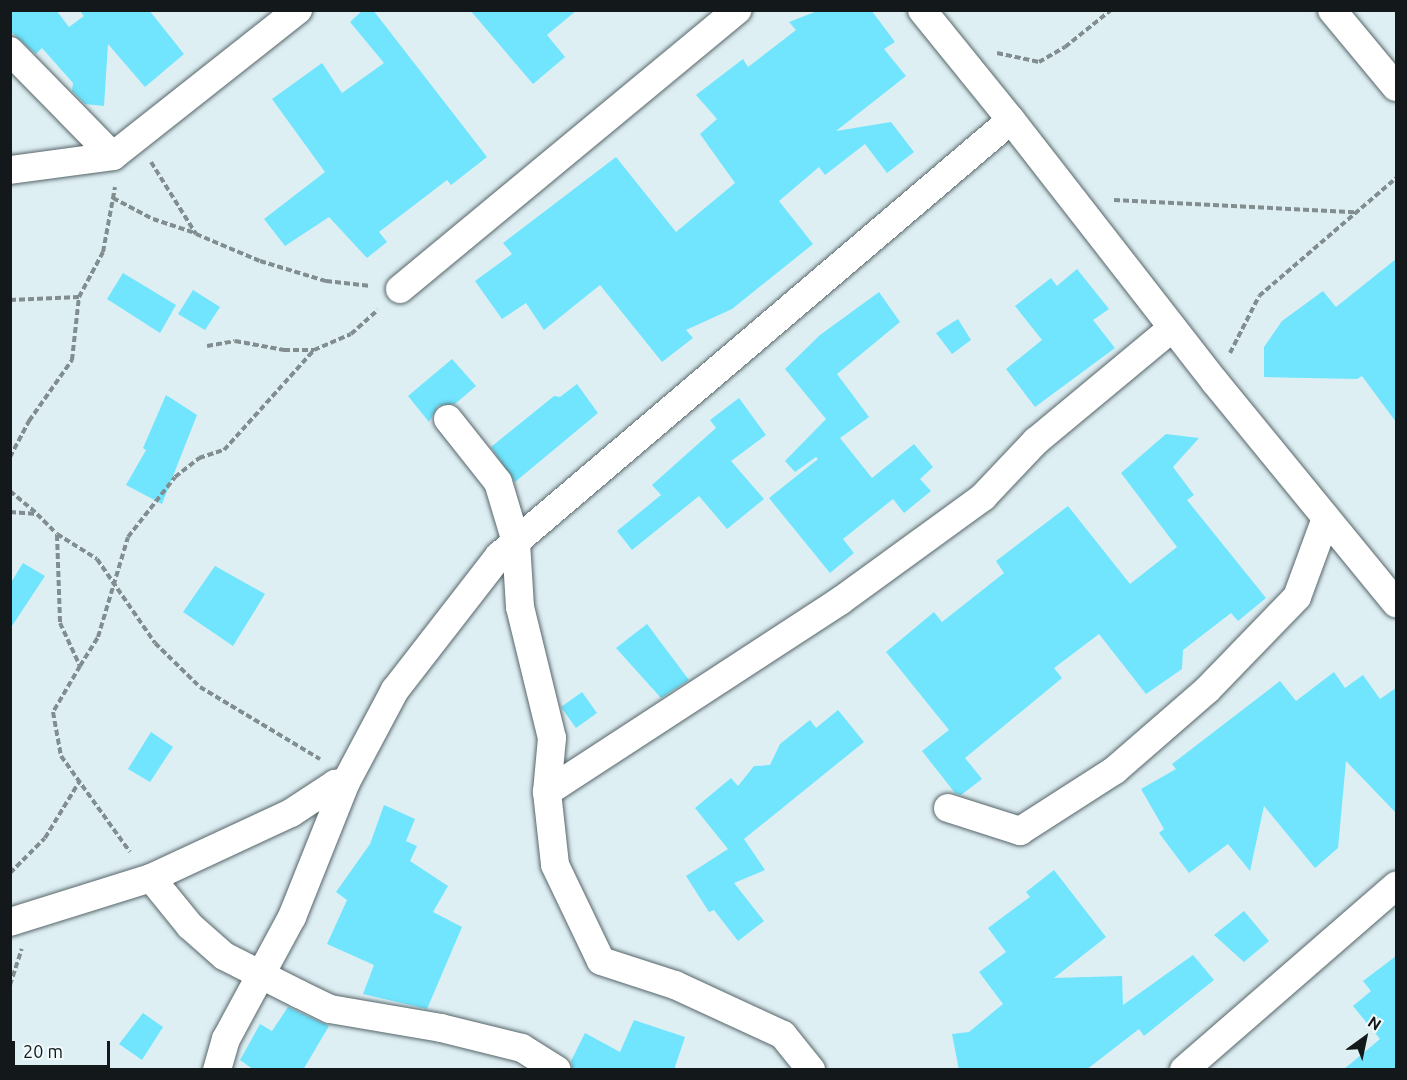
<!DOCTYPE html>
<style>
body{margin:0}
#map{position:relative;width:1407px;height:1080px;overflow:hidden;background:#deeff3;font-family:Ubuntu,sans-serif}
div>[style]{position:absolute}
.building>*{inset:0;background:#70e5fd}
.path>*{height:4px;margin-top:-2px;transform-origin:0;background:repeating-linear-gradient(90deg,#818d8f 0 6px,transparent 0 9px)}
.roads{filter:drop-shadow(0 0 2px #566569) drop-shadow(0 0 2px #566569)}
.street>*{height:28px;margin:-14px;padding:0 14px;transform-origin:14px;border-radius:14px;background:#fff}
span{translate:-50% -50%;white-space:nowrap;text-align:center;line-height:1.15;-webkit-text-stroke:4.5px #f1fbfe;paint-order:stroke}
.frame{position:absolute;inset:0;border:12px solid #13191a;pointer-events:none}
.north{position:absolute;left:1335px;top:1008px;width:60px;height:60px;-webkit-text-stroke:4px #f1fbfe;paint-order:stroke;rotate:33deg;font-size:16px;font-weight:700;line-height:24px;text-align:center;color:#13191a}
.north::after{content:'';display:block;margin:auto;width:21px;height:27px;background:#13191a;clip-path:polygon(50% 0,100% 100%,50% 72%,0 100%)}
.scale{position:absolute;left:12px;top:1041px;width:98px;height:27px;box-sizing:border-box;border:3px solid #13191a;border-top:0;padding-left:8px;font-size:18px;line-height:21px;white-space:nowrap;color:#13191a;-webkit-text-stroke:4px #f1fbfe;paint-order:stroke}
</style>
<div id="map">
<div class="building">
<i style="clip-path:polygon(10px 10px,56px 10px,69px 27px,84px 16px,79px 10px,149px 10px,184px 54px,145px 87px,108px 44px,104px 106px,85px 104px,72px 91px,73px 83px,42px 48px,36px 54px,10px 31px)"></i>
<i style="clip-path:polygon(363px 10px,373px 10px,487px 157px,451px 185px,447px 180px,379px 232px,387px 242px,367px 258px,329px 217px,285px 246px,264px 219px,325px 172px,272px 99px,322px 63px,342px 93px,384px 63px,350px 22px)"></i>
<i style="clip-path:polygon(470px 10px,577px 10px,547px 35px,565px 57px,533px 84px)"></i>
<i style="clip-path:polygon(820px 10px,871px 10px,895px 42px,884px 49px,906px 76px,836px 131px,891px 122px,914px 152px,887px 173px,865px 144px,825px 175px,819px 167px,779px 201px,813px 244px,732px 309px,686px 330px,693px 338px,662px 362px,600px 285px,544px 330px,526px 303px,502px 319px,475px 281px,512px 254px,503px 243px,616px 157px,676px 232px,735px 183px,700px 134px,717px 119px,696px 95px,743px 59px,748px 67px,796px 30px,789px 22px)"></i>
<i style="clip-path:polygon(1396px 259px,1396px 422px,1362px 376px,1357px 379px,1264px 377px,1264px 347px,1282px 321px,1323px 291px,1336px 307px)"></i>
<i style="clip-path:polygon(1077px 269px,1109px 309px,1093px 320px,1115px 348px,1035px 407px,1006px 369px,1042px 340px,1015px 306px,1051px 278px,1057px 286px)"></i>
<i style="clip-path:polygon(123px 273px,176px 305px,160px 333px,107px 299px)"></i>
<i style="clip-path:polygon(193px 290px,220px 307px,205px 330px,178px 314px)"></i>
<i style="clip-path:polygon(879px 292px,900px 322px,837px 374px,869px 417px,840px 438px,872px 478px,914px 444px,933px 467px,920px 479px,931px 491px,904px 513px,893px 499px,843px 539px,854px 553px,830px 573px,769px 498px,818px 459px,816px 457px,795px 472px,785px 461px,826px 419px,785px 369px,820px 335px)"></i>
<i style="clip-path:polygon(958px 319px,971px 340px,952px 354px,936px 333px)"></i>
<i style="clip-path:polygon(452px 359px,476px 386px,455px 404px,438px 406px,429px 422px,408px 396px)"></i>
<i style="clip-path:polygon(577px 384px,598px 413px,515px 482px,491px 447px,554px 396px,560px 397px)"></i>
<i style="clip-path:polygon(166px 395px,197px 415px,162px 504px,126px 485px,146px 450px,143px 448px)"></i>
<i style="clip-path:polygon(739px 398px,766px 435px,731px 461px,764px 499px,727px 529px,699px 496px,632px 550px,617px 531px,661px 495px,652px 485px,716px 428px,710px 420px)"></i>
<i style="clip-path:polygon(1166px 434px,1199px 438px,1173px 467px,1194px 495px,1187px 500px,1266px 598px,1238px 621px,1231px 613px,1183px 650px,1182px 669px,1146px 694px,1099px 634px,1054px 668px,1062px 678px,965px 758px,982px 779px,961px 795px,955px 793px,922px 751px,949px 730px,886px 652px,934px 612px,942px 622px,1004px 573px,996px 561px,1068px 506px,1130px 584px,1177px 547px,1121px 473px)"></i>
<i style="clip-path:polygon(23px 563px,45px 576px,10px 629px,10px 584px)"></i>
<i style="clip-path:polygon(215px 566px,265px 594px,233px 646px,183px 612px)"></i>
<i style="clip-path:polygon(647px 624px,689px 680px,661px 698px,616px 648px)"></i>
<i style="clip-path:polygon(1334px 672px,1345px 688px,1363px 675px,1380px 699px,1396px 688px,1396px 813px,1346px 761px,1338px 848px,1315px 868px,1264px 806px,1250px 871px,1228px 844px,1189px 873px,1159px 833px,1164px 829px,1141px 789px,1176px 769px,1172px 764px,1280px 681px,1296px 701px)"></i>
<i style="clip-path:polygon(582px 692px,597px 713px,576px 728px,561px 707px)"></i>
<i style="clip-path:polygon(838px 710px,864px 742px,744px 839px,765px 870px,734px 883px,764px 921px,738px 941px,714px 910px,709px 912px,686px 876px,728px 849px,695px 808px,731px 778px,738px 786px,754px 766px,770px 765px,780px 744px,810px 720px,816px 728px)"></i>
<i style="clip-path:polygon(151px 732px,173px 747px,150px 782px,128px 769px)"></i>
<i style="clip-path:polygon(384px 805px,415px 819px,406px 841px,417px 846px,410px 861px,448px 886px,433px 912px,462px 927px,427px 1009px,363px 994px,374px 965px,327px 944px,347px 900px,336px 892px,370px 844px)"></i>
<i style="clip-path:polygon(1054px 870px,1106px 937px,1054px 978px,1122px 976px,1123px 1005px,1193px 955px,1214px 980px,1144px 1036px,1139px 1029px,1086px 1070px,959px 1070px,952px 1034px,969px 1032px,1003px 1004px,979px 972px,1006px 952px,988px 928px,1030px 897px,1026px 892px)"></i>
<i style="clip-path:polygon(1244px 911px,1269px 941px,1244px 962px,1214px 935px)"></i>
<i style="clip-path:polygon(1396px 956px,1396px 1070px,1343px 1070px,1380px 1039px,1353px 1006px,1371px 991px,1363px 981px)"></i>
<i style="clip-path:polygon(288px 1007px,329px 1026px,303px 1070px,254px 1070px,240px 1060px,260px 1024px,272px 1031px)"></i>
<i style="clip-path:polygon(143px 1013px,163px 1027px,142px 1060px,119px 1044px)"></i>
<i style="clip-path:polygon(634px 1020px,685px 1037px,674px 1070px,573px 1070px,571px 1061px,585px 1033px,620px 1052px)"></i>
</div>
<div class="path">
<i style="left:997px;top:53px;width:43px;rotate:12.1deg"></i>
<i style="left:1039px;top:62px;width:30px;rotate:-30deg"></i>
<i style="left:1065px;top:47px;width:59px;rotate:-38.8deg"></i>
<i style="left:151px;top:162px;width:85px;rotate:58deg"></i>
<i style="left:196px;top:234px;width:69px;rotate:22.9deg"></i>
<i style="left:260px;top:261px;width:69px;rotate:16.9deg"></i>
<i style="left:326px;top:281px;width:45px;rotate:6.3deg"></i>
<i style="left:113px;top:198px;width:45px;rotate:27.7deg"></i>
<i style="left:153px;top:219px;width:44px;rotate:18.4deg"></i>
<i style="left:1114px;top:200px;width:241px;rotate:2.9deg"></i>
<i style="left:10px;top:300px;width:69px;rotate:-2.5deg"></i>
<i style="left:207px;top:346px;width:28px;rotate:-10deg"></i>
<i style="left:235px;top:341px;width:50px;rotate:10.4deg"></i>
<i style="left:284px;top:350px;width:30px"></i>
<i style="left:314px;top:350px;width:40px;rotate:-23.4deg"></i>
<i style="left:351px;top:334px;width:36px;rotate:-42deg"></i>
<i style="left:1230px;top:353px;width:64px;rotate:-63deg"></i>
<i style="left:1259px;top:296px;width:181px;rotate:-40.7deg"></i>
<i style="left:10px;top:457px;width:41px;rotate:-62.2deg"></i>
<i style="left:29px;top:421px;width:75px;rotate:-54.8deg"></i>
<i style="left:72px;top:360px;width:63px;rotate:-83.7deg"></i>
<i style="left:79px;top:297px;width:51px;rotate:-61.9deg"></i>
<i style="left:103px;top:252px;width:66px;rotate:-79.5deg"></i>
<i style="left:10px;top:491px;width:35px;rotate:40deg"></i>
<i style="left:10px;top:512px;width:27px;rotate:4deg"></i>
<i style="left:37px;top:514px;width:28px;rotate:45deg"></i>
<i style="left:57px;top:534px;width:47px;rotate:32deg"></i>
<i style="left:97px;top:559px;width:102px;rotate:55.4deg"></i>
<i style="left:155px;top:643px;width:63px;rotate:44.4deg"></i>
<i style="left:200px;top:687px;width:140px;rotate:31deg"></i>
<i style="left:57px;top:535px;width:88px;rotate:88deg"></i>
<i style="left:60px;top:623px;width:47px;rotate:65.1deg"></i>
<i style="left:80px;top:666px;width:53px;rotate:120.4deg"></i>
<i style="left:53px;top:712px;width:45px;rotate:79.7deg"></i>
<i style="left:61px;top:756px;width:118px;rotate:54.3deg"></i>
<i style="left:80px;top:666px;width:34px;rotate:-58deg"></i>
<i style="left:98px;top:637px;width:104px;rotate:-73.3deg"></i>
<i style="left:128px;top:537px;width:76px;rotate:-51.9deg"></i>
<i style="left:175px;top:477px;width:31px;rotate:-38deg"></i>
<i style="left:199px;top:458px;width:26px;rotate:-18deg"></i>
<i style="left:224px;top:450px;width:135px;rotate:-48deg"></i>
<i style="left:10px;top:873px;width:49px;rotate:-45deg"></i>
<i style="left:45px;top:838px;width:66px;rotate:-58.7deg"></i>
<i style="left:10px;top:985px;width:38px;rotate:-72deg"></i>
</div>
<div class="roads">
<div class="street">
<i style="left:922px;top:10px;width:141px;rotate:51deg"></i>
<i style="left:1332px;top:10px;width:100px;rotate:50.3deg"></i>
<i style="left:10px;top:51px;width:147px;rotate:45.6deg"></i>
<i style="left:10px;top:170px;width:104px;rotate:-7.7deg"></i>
<i style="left:113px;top:156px;width:236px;rotate:-38.3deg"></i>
<i style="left:400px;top:289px;width:438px;rotate:-39.6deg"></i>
<i style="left:448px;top:419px;width:80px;rotate:51.6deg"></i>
<i style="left:498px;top:482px;width:63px;rotate:73.3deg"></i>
<i style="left:516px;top:542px;width:65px;rotate:86.5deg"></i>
<i style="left:520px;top:607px;width:135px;rotate:76.3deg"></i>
<i style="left:552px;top:738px;width:54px;rotate:95.3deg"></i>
<i style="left:547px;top:792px;width:73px;rotate:83.7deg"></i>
<i style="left:555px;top:865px;width:106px;rotate:64.4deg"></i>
<i style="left:601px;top:961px;width:78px;rotate:18deg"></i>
<i style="left:675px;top:985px;width:119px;rotate:24.8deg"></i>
<i style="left:783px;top:1035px;width:45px;rotate:51.3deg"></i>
<i style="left:547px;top:792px;width:350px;rotate:-33.1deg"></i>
<i style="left:840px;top:601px;width:177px;rotate:-36deg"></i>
<i style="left:983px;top:497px;width:77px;rotate:-46.6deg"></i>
<i style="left:1036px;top:441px;width:177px;rotate:-39.7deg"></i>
<i style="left:948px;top:808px;width:76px;rotate:17.7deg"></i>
<i style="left:1020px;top:831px;width:113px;rotate:-32.7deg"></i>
<i style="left:1115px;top:770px;width:122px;rotate:-41deg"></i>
<i style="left:1207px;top:690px;width:129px;rotate:-45.9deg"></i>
<i style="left:1297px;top:597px;width:84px;rotate:-69.8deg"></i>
<i style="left:151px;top:878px;width:62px;rotate:50.9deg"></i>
<i style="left:190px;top:926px;width:45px;rotate:41.4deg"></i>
<i style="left:224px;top:956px;width:84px;rotate:26.9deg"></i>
<i style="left:299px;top:994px;width:34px;rotate:26deg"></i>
<i style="left:330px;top:1009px;width:113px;rotate:9.7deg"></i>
<i style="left:441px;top:1028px;width:83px;rotate:13.9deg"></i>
<i style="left:522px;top:1048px;width:41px;rotate:32.2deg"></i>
<i style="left:10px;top:922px;width:148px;rotate:-17.3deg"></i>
<i style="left:151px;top:878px;width:154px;rotate:-24.9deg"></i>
<i style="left:291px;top:813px;width:53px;rotate:-33.4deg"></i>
<i style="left:335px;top:784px;width:11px;rotate:-10deg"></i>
<i style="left:217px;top:1070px;width:32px;rotate:-74deg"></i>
<i style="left:226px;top:1039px;width:139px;rotate:-61.6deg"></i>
<i style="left:292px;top:917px;width:145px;rotate:-68.2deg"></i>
<i style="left:346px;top:782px;width:104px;rotate:-62deg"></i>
<i style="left:395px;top:690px;width:170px;rotate:-52.2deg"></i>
<i style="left:499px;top:556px;width:672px;rotate:-40.42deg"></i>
<i style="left:1011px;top:120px;width:332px;rotate:52.1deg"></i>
<i style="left:1215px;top:382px;width:286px;rotate:50.7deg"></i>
<i style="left:1184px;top:1070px;width:281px;rotate:-41deg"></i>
</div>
</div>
<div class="frame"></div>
<div class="north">N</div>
<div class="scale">20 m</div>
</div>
